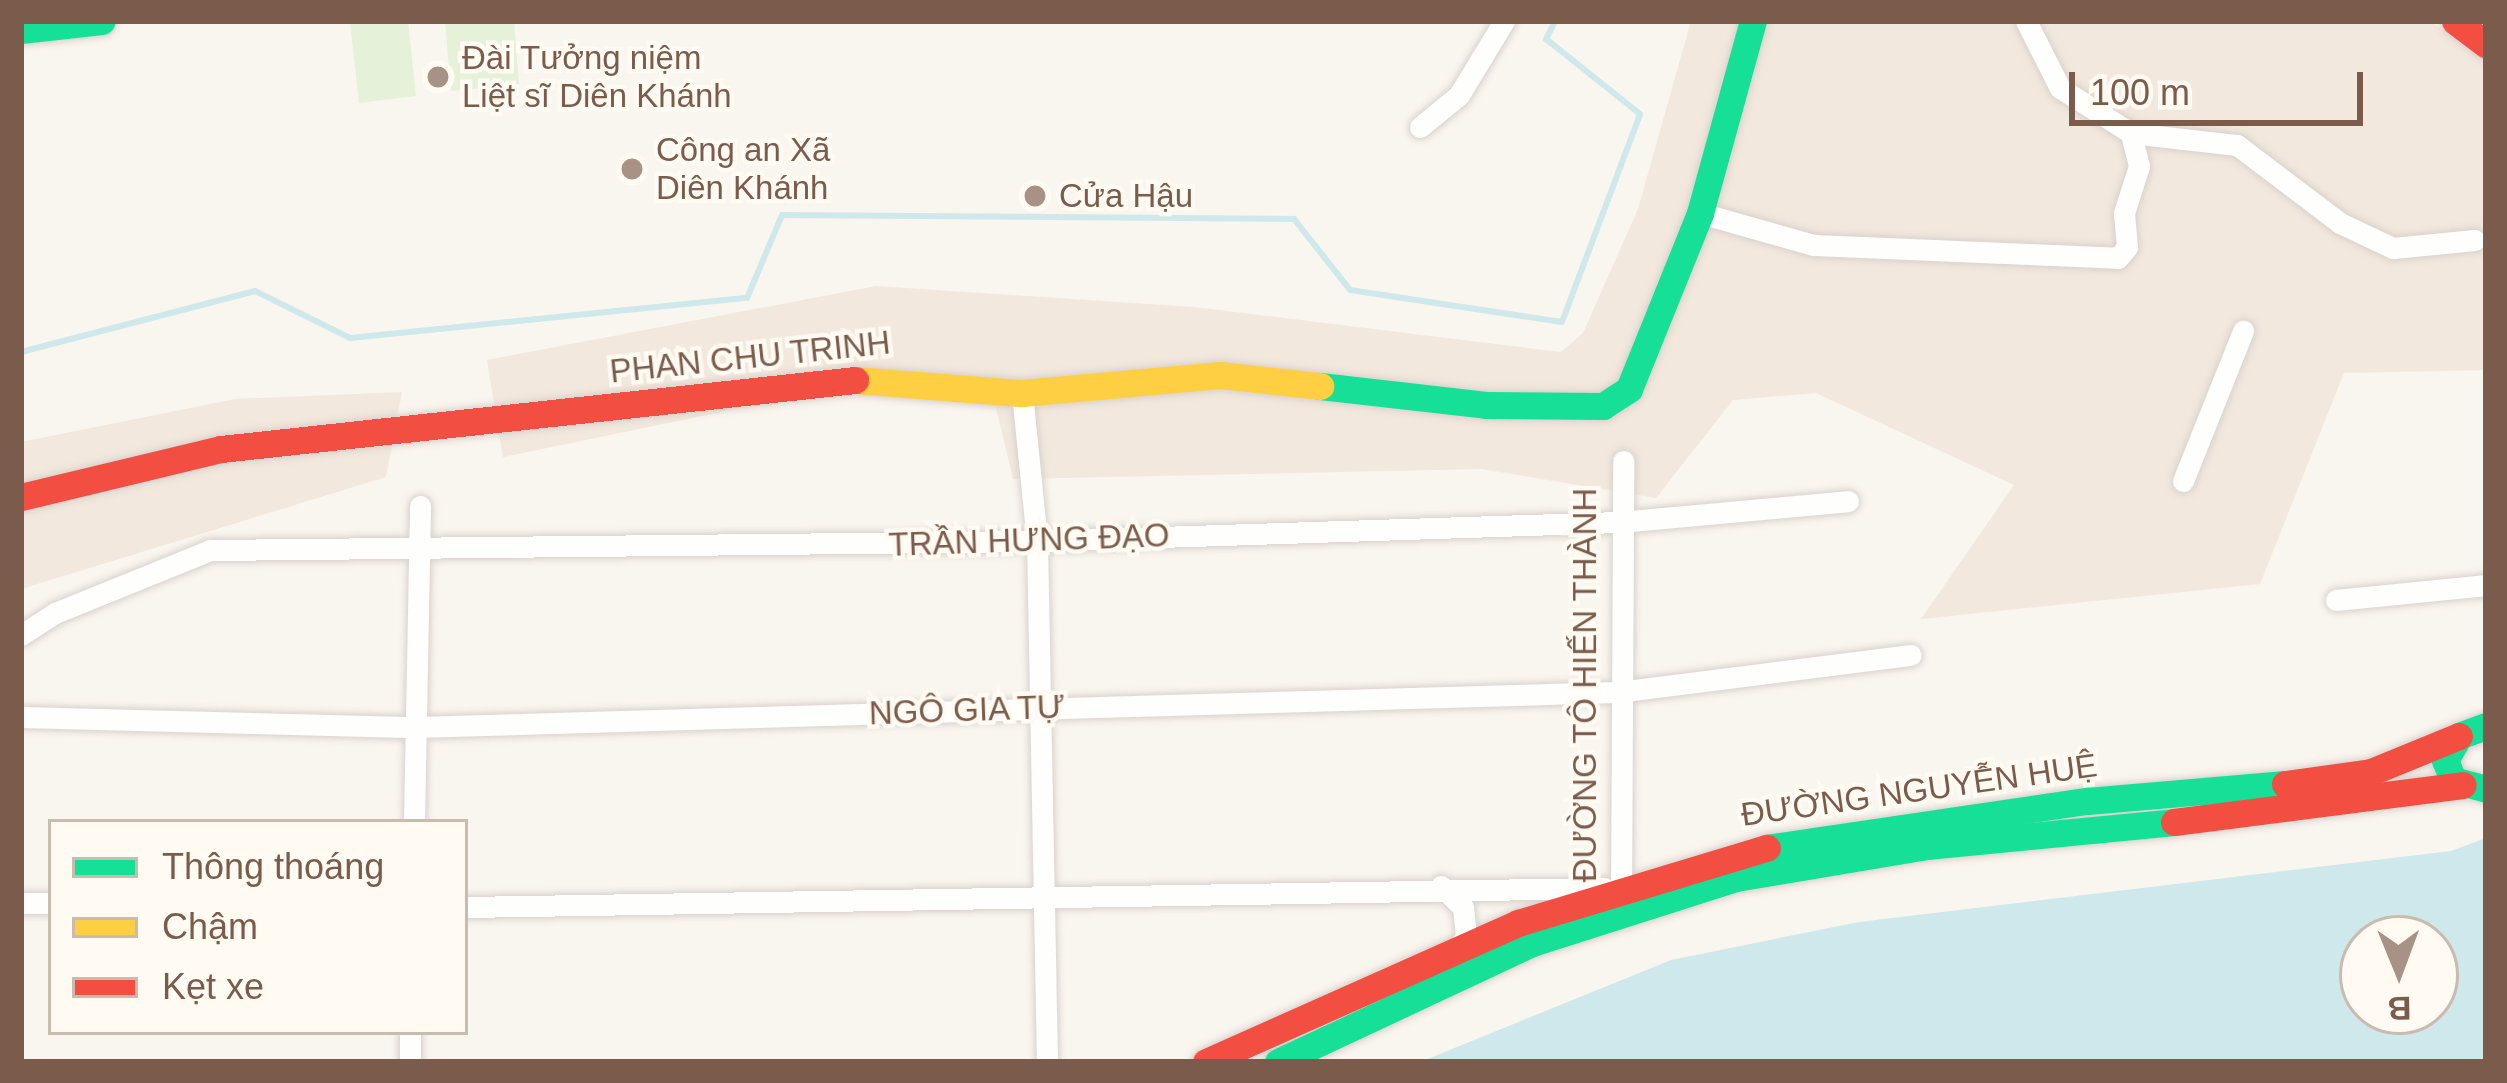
<!DOCTYPE html>
<meta charset="utf-8">
<style>
body{margin:0}
#map{position:relative;width:2507px;height:1083px;overflow:hidden;background:#f9f5ef;font-family:Arial,sans-serif}
div>[style]{position:absolute}
.residential>*{inset:0;background:#f2e8dd}
.green>*{inset:0;background:#e6f1da}
.water>*{inset:0;background:#cfe8eb}
.stream>*{height:6px;margin:-3px;padding:0 3px;transform-origin:3px;border-radius:3px;background:#cfe8eb}
.roads{filter:drop-shadow(0 0 3px #d9d2cd) drop-shadow(0 0 3px #d9d2cd)}
.street>*{height:21px;margin:-10.5px;padding:0 10.5px;transform-origin:10.5px;border-radius:10.5px;background:#fefefd}
.fast>*{height:27px;margin:-13.5px;padding:0 13.5px;transform-origin:13.5px;border-radius:13.5px;background:#16e098}
.slow>*{height:27px;margin:-13.5px;padding:0 13.5px;transform-origin:13.5px;border-radius:13.5px;background:#ffcf43}
.jam>*{height:27px;margin:-13.5px;padding:0 13.5px;transform-origin:13.5px;border-radius:13.5px;background:#f24e42}
.dots>*{width:33px;height:33px;translate:-50% -50%;box-sizing:border-box;border:6px solid #fffaf2;border-radius:50%}
span{translate:-50% -50%;white-space:nowrap;text-align:center;line-height:1.15;-webkit-text-stroke:9px #fffaf2;paint-order:stroke}
.poi-label{font-size:33px;color:#7b5c4c}
.left{translate:0 -50%;text-align:left}
.street-label{font-size:33px;color:#7b5c4c}
.frame{position:absolute;inset:0;border:24px solid #7b5c4c;pointer-events:none}
.legend{position:absolute;left:48px;top:819px;width:420px;height:216px;box-sizing:border-box;background:#fffaf2;border:3px solid #cabbb0;margin:0;padding:15px 21px;list-style:none;font-size:36px;color:#7b5c4c}
.legend li{display:flex;align-items:center;gap:24px;height:60px}
.legend b{width:60px;border:3px solid #cabbb0}
.north{position:absolute;left:2339px;top:915px;width:120px;height:120px;box-sizing:border-box;background:#fffaf2;border:3px solid #cabbb0;border-radius:50%;rotate:179deg;font-size:33px;font-weight:700;line-height:48px;text-align:center;color:#7b5c4c}
.north::after{content:'';display:block;margin:auto;width:42px;height:54px;background:#a79285;clip-path:polygon(50% 0,100% 100%,50% 72%,0 100%)}
.scale{position:absolute;left:2069px;top:72px;width:294px;height:54px;box-sizing:border-box;border:6px solid #7b5c4c;border-top:0;padding-left:15px;font-size:36px;line-height:42px;white-space:nowrap;color:#7b5c4c;-webkit-text-stroke:9px #fffaf2;paint-order:stroke}
</style>
<div id="map">
<div class="residential">
<i style="clip-path:polygon(1691px 21px,2430px 21px,2486px 61px,2486px 370px,2344px 373px,2260px 584px,1921px 619px,2014px 485px,1816px 393px,1733px 400px,1656px 498px,1482px 469px,1013px 479px,994px 400px,823px 391px,503px 457px,487px 360px,876px 286px,1194px 307px,1561px 352px,1583px 333px,1638px 209px)"></i>
<i style="clip-path:polygon(402px 392px,386px 477px,21px 589px,21px 442px,235px 399px)"></i>
</div>
<div class="green">
<i style="clip-path:polygon(408px 21px,416px 96px,359px 103px,350px 23px)"></i>
<i style="clip-path:polygon(445px 21px,514px 21px,519px 84px,451px 91px)"></i>
</div>
<div class="water">
<i style="clip-path:polygon(evenodd,2486px 838px,2486px 1062px,1420px 1062px,1671px 960px,1859px 922px,2451px 851px,2486px 838px,2363px 939px,2435px 939px,2435px 1011px,2363px 1011px,2363px 939px)"></i>
</div>
<div class="stream">
<i style="left:21px;top:352px;width:242px;rotate:-14.6deg"></i>
<i style="left:255px;top:291px;width:106px;rotate:26.3deg"></i>
<i style="left:350px;top:338px;width:399px;rotate:-5.8deg"></i>
<i style="left:747px;top:298px;width:90px;rotate:-67.1deg"></i>
<i style="left:782px;top:215px;width:512px;rotate:0.45deg"></i>
<i style="left:1294px;top:219px;width:90px;rotate:51.7deg"></i>
<i style="left:1350px;top:290px;width:214px;rotate:8.6deg"></i>
<i style="left:1562px;top:322px;width:222px;rotate:-69.4deg"></i>
<i style="left:1640px;top:114px;width:120px;rotate:-141.4deg"></i>
<i style="left:1546px;top:39px;width:20px;rotate:-63deg"></i>
</div>
<div class="roads">
<div class="street">
<i style="left:2026px;top:21px;width:75px;rotate:63.1deg"></i>
<i style="left:2060px;top:88px;width:84px;rotate:32.4deg"></i>
<i style="left:2131px;top:133px;width:107px;rotate:6.5deg"></i>
<i style="left:2237px;top:145px;width:129px;rotate:37.1deg"></i>
<i style="left:2340px;top:223px;width:59px;rotate:25.3deg"></i>
<i style="left:2393px;top:248px;width:82px;rotate:-5.6deg"></i>
<i style="left:1420px;top:127px;width:50px;rotate:-39.4deg"></i>
<i style="left:1459px;top:95px;width:87px;rotate:-58.7deg"></i>
<i style="left:1700px;top:213px;width:118px;rotate:15.7deg"></i>
<i style="left:1814px;top:245px;width:304px;rotate:2.4deg"></i>
<i style="left:2118px;top:258px;width:14px;rotate:-51deg"></i>
<i style="left:2127px;top:247px;width:34px;rotate:-95deg"></i>
<i style="left:2124px;top:213px;width:49px;rotate:-72.3deg"></i>
<i style="left:2139px;top:166px;width:34px;rotate:-104deg"></i>
<i style="left:1022px;top:393px;width:149px;rotate:84.2deg"></i>
<i style="left:1037px;top:541px;width:521px;rotate:88.9deg"></i>
<i style="left:2183px;top:481px;width:162px;rotate:-68.2deg"></i>
<i style="left:2336px;top:600px;width:151px;rotate:-5.7deg"></i>
<i style="left:21px;top:635px;width:40px;rotate:-32.9deg"></i>
<i style="left:55px;top:613px;width:167px;rotate:-22.1deg"></i>
<i style="left:210px;top:550px;width:827px;rotate:-0.62deg"></i>
<i style="left:1037px;top:541px;width:582px;rotate:-1.87deg"></i>
<i style="left:1619px;top:522px;width:230px;rotate:-5.2deg"></i>
<i style="left:21px;top:717px;width:395px;rotate:1.5deg"></i>
<i style="left:416px;top:727px;width:1202px;rotate:-1.67deg"></i>
<i style="left:1617px;top:692px;width:296px;rotate:-7.2deg"></i>
<i style="left:414px;top:822px;width:316px;rotate:-88.9deg"></i>
<i style="left:1441px;top:886px;width:30px;rotate:44deg"></i>
<i style="left:1463px;top:907px;width:30px;rotate:84deg"></i>
<i style="left:1466px;top:937px;width:16px;rotate:125deg"></i>
<i style="left:21px;top:903px;width:30px"></i>
<i style="left:1621px;top:903px;width:442px;rotate:-89.7deg"></i>
<i style="left:465px;top:907px;width:1139px;rotate:-0.96deg"></i>
<i style="left:410px;top:1062px;width:30px;rotate:-90deg"></i>
</div>
<div class="fast">
<i style="left:21px;top:30px;width:81px;rotate:-6.3deg"></i>
<i style="left:1320px;top:386px;width:167px;rotate:6.5deg"></i>
<i style="left:1486px;top:405px;width:117px;rotate:0.5deg"></i>
<i style="left:1603px;top:406px;width:31px;rotate:-33deg"></i>
<i style="left:1629px;top:389px;width:190px;rotate:-68deg"></i>
<i style="left:1700px;top:213px;width:199px;rotate:-74.6deg"></i>
<i style="left:2486px;top:726px;width:29px;rotate:160deg"></i>
<i style="left:2459px;top:736px;width:28px;rotate:120deg"></i>
<i style="left:2445px;top:760px;width:22px;rotate:68deg"></i>
<i style="left:2453px;top:780px;width:34px;rotate:15deg"></i>
<i style="left:1767px;top:848px;width:323px;rotate:-8.4deg"></i>
<i style="left:2087px;top:801px;width:199px;rotate:-4.9deg"></i>
<i style="left:1278px;top:1062px;width:280px;rotate:-25.1deg"></i>
<i style="left:1532px;top:943px;width:214px;rotate:-17.7deg"></i>
<i style="left:1736px;top:878px;width:194px;rotate:-9.5deg"></i>
<i style="left:1927px;top:846px;width:248px;rotate:-5.5deg"></i>
</div>
<div class="slow">
<i style="left:855px;top:380px;width:168px;rotate:4.5deg"></i>
<i style="left:1022px;top:393px;width:199px;rotate:-5.2deg"></i>
<i style="left:1220px;top:375px;width:101px;rotate:6.3deg"></i>
</div>
<div class="jam">
<i style="left:2455px;top:21px;width:39px;rotate:37deg"></i>
<i style="left:21px;top:497px;width:206px;rotate:-13.5deg"></i>
<i style="left:221px;top:449px;width:638px;rotate:-6.21deg"></i>
<i style="left:2285px;top:784px;width:87px;rotate:-7.9deg"></i>
<i style="left:2371px;top:772px;width:95px;rotate:-22.2deg"></i>
<i style="left:2174px;top:822px;width:291px;rotate:-7.3deg"></i>
<i style="left:1206px;top:1062px;width:342px;rotate:-24deg"></i>
<i style="left:1518px;top:923px;width:260px;rotate:-16.8deg"></i>
</div>
</div>
<div class="dots">
<i style="left:438px;top:77px;background:#a79285"></i>
<i style="left:632px;top:169px;background:#a79285"></i>
<i style="left:1035px;top:196px;background:#a79285"></i>
</div>
<div class="poi-label">
<span class="left" style="left:462px;top:77px">Đài Tưởng niệm<br>Liệt sĩ Diên Khánh</span>
<span class="left" style="left:656px;top:169px">Công an Xã<br>Diên Khánh</span>
<span class="left" style="left:1059px;top:196px">Cửa Hậu</span>
</div>
<div class="street-label">
<span style="left:750px;top:357px;rotate:-6deg">PHAN CHU TRINH</span>
<span style="left:1029px;top:540px;rotate:-2deg">TRẦN HƯNG ĐẠO</span>
<span style="left:1585px;top:685px;rotate:-90deg">ĐƯỜNG TÔ HIẾN THÀNH</span>
<span style="left:967px;top:710px;rotate:-2deg">NGÔ GIA TỰ</span>
<span style="left:1919px;top:790px;rotate:-8deg">ĐƯỜNG NGUYỄN HUỆ</span>
</div>
<div class="frame"></div>
<ul class="legend">
<li><b style="height:15px;background:#16e098"></b>Thông thoáng</li>
<li><b style="height:15px;background:#ffcf43"></b>Chậm</li>
<li><b style="height:15px;background:#f24e42"></b>Kẹt xe</li>
</ul>
<div class="north">B</div>
<div class="scale">100 m</div>
</div>
